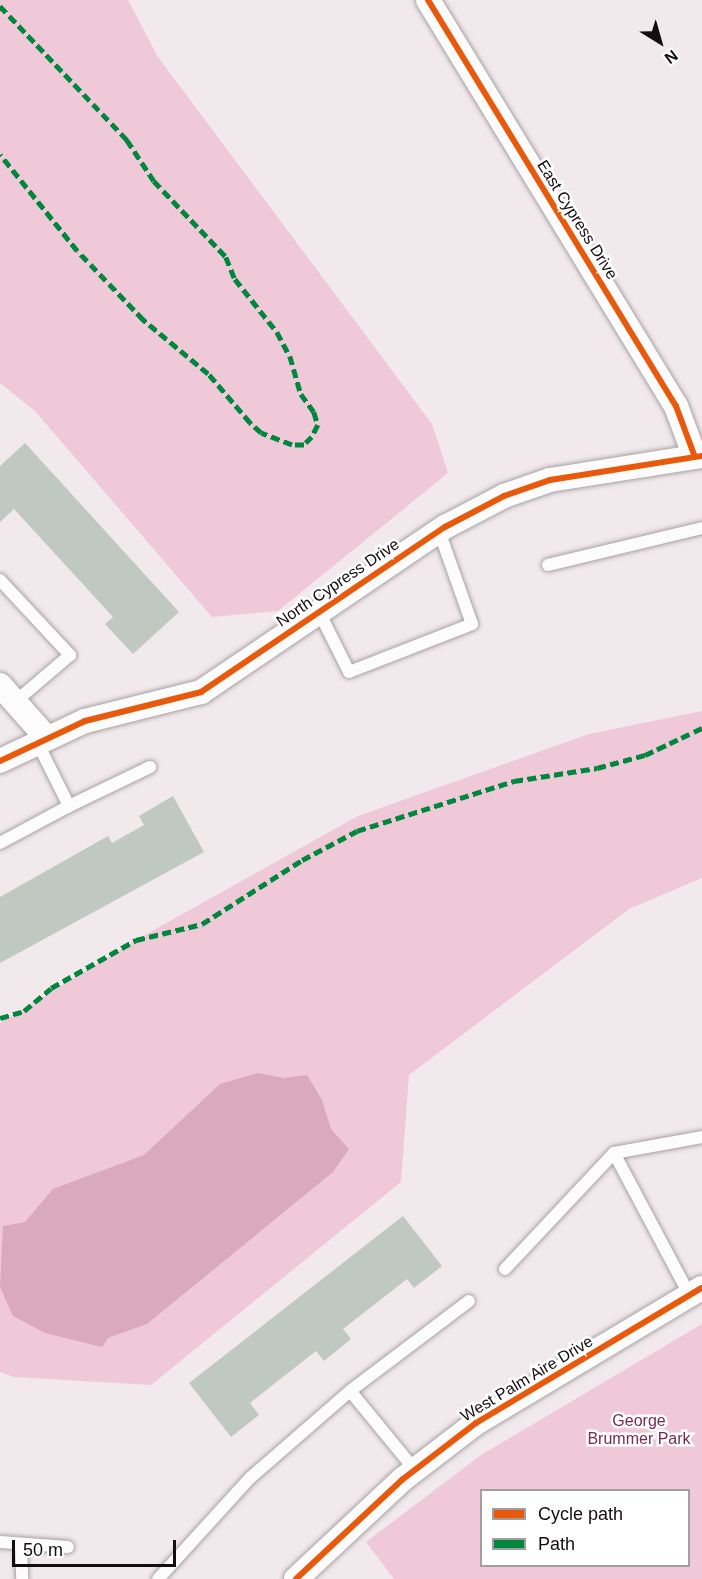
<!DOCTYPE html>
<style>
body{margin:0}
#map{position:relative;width:702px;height:1579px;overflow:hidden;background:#f2e9ec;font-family:Arial,sans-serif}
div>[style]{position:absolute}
.green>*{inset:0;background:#efc9d8}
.water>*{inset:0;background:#daa9bc}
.building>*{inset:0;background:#c0c8c2}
.roads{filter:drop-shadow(0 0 2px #a8a2a4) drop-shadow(0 0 2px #a8a2a4)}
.service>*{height:12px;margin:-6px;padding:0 6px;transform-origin:6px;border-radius:6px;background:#fdfcfc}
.minor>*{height:24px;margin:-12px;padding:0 12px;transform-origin:12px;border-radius:12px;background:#fdfcfc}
.quiet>*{height:4.5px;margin-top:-2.25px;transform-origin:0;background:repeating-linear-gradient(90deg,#00873e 0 9px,transparent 0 13.5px)}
.cycleway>*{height:6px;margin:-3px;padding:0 3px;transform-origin:3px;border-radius:3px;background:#e8590c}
span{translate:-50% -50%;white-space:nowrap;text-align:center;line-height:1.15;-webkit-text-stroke:5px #fff;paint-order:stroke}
.street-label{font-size:16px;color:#130d0f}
.park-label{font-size:16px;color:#782a50}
.legend{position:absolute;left:480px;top:1489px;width:210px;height:78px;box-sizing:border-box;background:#fff;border:2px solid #a19e9f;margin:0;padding:8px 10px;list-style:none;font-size:18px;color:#130d0f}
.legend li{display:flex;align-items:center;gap:12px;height:30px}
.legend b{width:30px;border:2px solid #a19e9f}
.north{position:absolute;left:630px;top:12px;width:60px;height:60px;-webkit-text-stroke:4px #fff;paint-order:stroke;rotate:143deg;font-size:16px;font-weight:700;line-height:24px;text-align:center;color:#130d0f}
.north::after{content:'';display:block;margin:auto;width:21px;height:27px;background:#130d0f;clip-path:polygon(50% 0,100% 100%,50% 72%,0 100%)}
.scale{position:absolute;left:12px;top:1540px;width:164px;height:27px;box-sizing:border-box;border:3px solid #130d0f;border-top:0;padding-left:8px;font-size:18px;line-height:21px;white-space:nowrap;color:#130d0f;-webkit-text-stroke:4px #fff;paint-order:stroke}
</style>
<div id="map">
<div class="green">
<i style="clip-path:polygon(0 0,128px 0,158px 57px,432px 424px,448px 473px,278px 611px,212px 617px,35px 411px,0 383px)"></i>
<i style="clip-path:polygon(702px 711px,702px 878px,629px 909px,409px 1075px,401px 1182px,151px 1385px,14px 1377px,0 1372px,0 1023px,136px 940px,358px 816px,589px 734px)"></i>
<i style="clip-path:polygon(evenodd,702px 1324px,702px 1579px,394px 1579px,366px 1542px,481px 1455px,702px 1324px,482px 1490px,688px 1490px,688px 1566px,482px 1566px,482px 1490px)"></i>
</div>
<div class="water">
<i style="clip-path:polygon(258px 1073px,284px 1078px,307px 1075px,322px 1100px,331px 1129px,349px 1149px,333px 1172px,147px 1324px,108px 1338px,102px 1347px,45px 1333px,13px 1316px,0 1287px,3px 1226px,25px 1222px,53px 1189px,144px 1155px,220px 1084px)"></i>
</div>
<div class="building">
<i style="clip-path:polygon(25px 443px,179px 612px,133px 654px,105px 624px,113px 617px,14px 509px,0 522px,0 466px)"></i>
<i style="clip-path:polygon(173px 796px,204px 852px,0 963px,0 897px,108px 836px,112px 843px,144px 825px,139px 816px)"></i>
<i style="clip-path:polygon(403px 1216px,442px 1266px,414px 1288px,407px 1279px,343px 1329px,351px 1339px,324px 1361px,316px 1351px,250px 1403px,259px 1415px,231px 1437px,189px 1383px)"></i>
</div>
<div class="roads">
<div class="service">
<i style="left:548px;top:565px;width:158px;rotate:-13.5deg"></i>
<i style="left:0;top:580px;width:103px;rotate:47deg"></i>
<i style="left:70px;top:655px;width:72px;rotate:139.5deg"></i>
<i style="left:319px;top:612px;width:67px;rotate:63.4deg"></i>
<i style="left:349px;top:672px;width:132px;rotate:-21.3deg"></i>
<i style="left:472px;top:624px;width:99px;rotate:-109.5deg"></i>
<i style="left:37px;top:742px;width:72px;rotate:63.4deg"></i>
<i style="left:69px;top:806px;width:90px;rotate:-25.7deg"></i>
<i style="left:0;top:843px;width:78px;rotate:-28.2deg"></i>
<i style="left:614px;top:1153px;width:162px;rotate:62deg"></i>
<i style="left:505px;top:1269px;width:159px;rotate:-46.8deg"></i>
<i style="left:614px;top:1153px;width:89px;rotate:-10.3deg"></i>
<i style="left:415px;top:1470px;width:102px;rotate:-129.4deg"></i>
<i style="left:350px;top:1391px;width:149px;rotate:-37.1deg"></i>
<i style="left:0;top:1542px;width:68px;rotate:4.2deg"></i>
<i style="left:21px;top:1544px;width:35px;rotate:88deg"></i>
<i style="left:158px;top:1579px;width:137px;rotate:-47.7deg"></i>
<i style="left:250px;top:1478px;width:133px;rotate:-41deg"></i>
</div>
<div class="minor">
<i style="left:428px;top:0;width:476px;rotate:58.6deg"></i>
<i style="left:676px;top:406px;width:54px;rotate:69.6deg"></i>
<i style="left:0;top:685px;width:69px;rotate:48.5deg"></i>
<i style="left:0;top:761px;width:94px;rotate:-25.2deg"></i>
<i style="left:85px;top:721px;width:120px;rotate:-14deg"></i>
<i style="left:201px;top:692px;width:295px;rotate:-34.1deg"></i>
<i style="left:445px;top:527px;width:67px;rotate:-27.7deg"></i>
<i style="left:504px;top:496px;width:49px;rotate:-19.2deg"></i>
<i style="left:550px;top:480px;width:154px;rotate:-9deg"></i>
<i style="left:296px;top:1579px;width:146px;rotate:-43.1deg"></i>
<i style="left:403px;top:1479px;width:92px;rotate:-37.5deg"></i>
<i style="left:476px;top:1423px;width:263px;rotate:-30.9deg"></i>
</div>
</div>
<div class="quiet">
<i style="left:0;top:6px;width:185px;rotate:46.5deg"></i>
<i style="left:127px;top:140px;width:49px;rotate:56.6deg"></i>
<i style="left:154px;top:181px;width:105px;rotate:46.5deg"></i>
<i style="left:226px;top:257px;width:24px;rotate:68deg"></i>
<i style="left:235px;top:279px;width:68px;rotate:51.6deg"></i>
<i style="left:277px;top:332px;width:27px;rotate:62deg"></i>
<i style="left:290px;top:356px;width:40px;rotate:74deg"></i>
<i style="left:301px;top:394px;width:22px;rotate:54deg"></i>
<i style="left:314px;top:412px;width:14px;rotate:73deg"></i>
<i style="left:318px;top:425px;width:13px;rotate:117deg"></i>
<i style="left:312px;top:437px;width:11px;rotate:135deg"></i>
<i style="left:304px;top:445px;width:12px;rotate:180deg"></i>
<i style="left:292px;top:445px;width:33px;rotate:-159deg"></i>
<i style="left:261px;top:433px;width:15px;rotate:-138deg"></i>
<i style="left:250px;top:423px;width:65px;rotate:-130.6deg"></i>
<i style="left:208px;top:374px;width:85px;rotate:-140.3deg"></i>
<i style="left:143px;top:320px;width:95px;rotate:-133.7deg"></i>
<i style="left:77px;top:251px;width:123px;rotate:-128.7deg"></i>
<i style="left:0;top:1018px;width:25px;rotate:-16deg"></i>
<i style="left:24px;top:1011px;width:35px;rotate:-40deg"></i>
<i style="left:51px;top:988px;width:98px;rotate:-29.5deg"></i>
<i style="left:136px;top:940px;width:68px;rotate:-13.6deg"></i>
<i style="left:202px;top:924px;width:119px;rotate:-32.6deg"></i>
<i style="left:302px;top:860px;width:62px;rotate:-27.8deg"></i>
<i style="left:357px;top:831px;width:165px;rotate:-17.7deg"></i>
<i style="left:514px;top:781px;width:84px;rotate:-8.9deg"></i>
<i style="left:597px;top:768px;width:50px;rotate:-15.2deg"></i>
<i style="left:645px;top:755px;width:63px;rotate:-25.3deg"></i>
</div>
<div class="cycleway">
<i style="left:428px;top:0;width:476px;rotate:58.6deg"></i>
<i style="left:676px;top:406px;width:54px;rotate:69.6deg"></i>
<i style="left:0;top:761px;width:94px;rotate:-25.2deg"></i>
<i style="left:85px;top:721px;width:120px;rotate:-14deg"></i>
<i style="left:201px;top:692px;width:295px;rotate:-34.1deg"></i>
<i style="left:445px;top:527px;width:67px;rotate:-27.7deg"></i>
<i style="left:504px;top:496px;width:49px;rotate:-19.2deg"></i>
<i style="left:550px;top:480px;width:154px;rotate:-9deg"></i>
<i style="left:296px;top:1579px;width:146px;rotate:-43.1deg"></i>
<i style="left:403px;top:1479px;width:92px;rotate:-37.5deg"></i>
<i style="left:476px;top:1423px;width:263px;rotate:-30.9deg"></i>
</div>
<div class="street-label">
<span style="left:577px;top:220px;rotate:58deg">East Cypress Drive</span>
<span style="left:338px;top:583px;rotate:-34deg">North Cypress Drive</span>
<span style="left:527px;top:1379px;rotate:-31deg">West Palm Aire Drive</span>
</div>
<div class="park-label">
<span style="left:639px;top:1430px">George<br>Brummer Park</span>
</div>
<ul class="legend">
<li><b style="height:8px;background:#e8590c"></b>Cycle path</li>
<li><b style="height:8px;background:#00873e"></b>Path</li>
</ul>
<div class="north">N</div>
<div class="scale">50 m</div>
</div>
